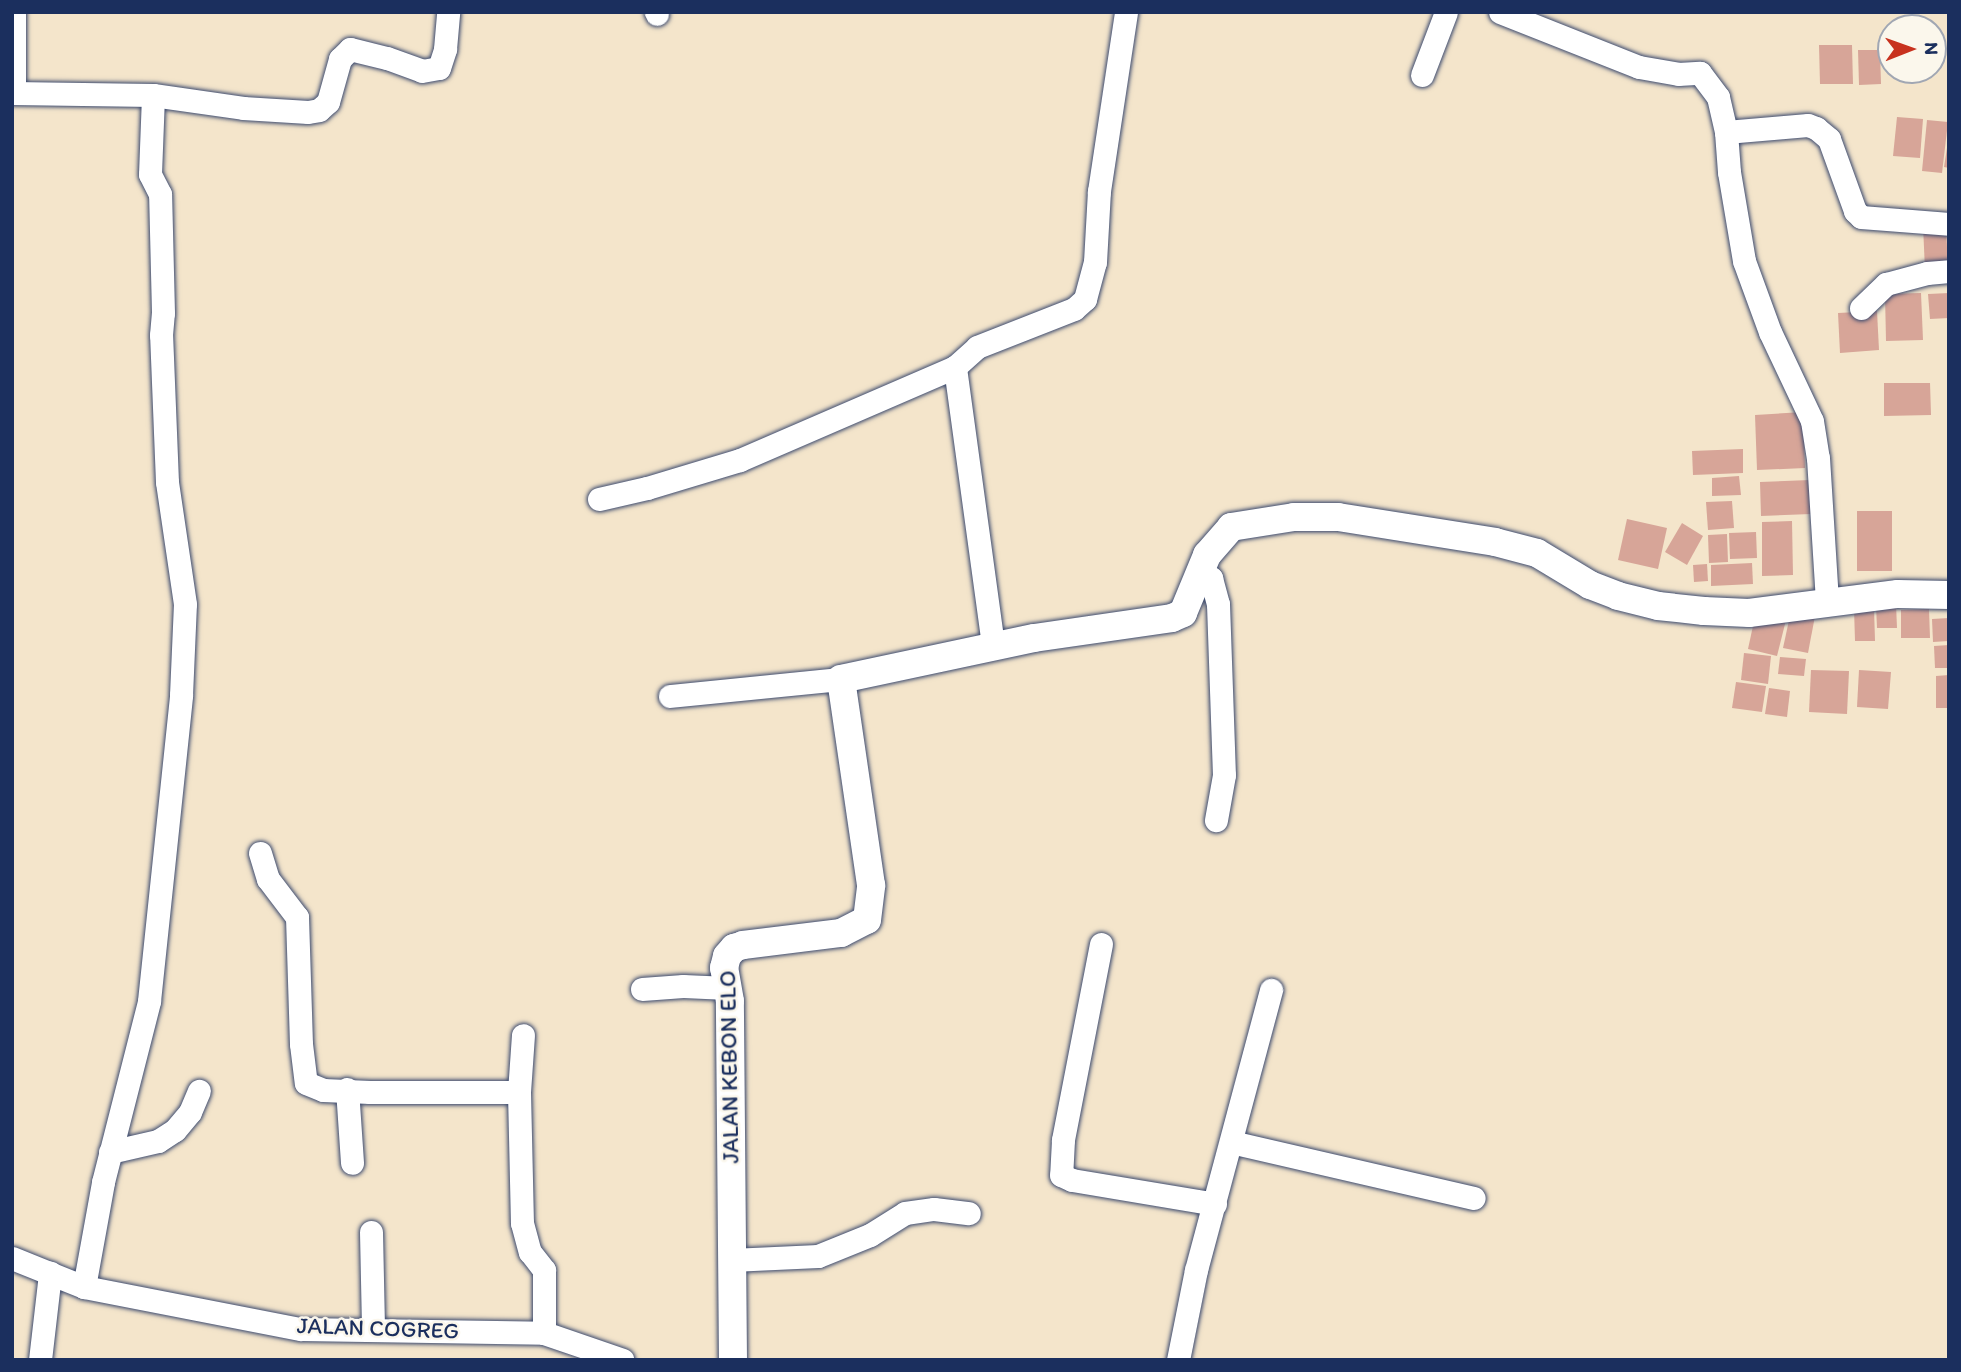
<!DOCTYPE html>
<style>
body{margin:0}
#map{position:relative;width:1961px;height:1372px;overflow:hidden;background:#f4e5cb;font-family:Itim,sans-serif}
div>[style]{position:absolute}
.building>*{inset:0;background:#d7a598}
.roads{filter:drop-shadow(0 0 2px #3c4a6e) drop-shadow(0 0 2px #3c4a6e)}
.minor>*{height:23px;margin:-11.5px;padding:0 11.5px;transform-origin:11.5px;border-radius:11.5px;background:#fff}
.tertiary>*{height:28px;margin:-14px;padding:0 14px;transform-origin:14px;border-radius:14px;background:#fff}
span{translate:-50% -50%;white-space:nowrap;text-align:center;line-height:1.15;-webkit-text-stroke:5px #fbf7ec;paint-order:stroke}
.street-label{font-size:23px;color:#1b2f5e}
.frame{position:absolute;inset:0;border:14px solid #1b2f5e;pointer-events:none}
.north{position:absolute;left:1877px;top:14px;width:70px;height:70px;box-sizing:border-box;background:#fbf7ec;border:2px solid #a1a7b3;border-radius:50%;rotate:89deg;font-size:19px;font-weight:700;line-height:28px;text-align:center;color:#1b2f5e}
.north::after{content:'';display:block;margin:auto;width:24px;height:32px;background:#c8321e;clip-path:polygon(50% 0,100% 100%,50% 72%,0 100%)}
</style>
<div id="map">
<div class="building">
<i style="clip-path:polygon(1819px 45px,1852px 45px,1853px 84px,1820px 84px)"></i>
<i style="clip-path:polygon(1858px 50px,1880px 50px,1881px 84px,1859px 85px)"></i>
<i style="clip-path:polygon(1897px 117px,1923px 119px,1920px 158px,1893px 156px)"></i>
<i style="clip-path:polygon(1927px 120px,1948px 122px,1942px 173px,1922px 171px)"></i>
<i style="clip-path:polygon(1947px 148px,1949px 148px,1949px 168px,1944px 167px)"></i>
<i style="clip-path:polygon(1923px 225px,1946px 225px,1948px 269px,1925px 270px)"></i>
<i style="clip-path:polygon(1921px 293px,1923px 340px,1886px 341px,1885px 294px)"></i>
<i style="clip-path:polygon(1949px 293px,1949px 318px,1930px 319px,1928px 294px)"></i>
<i style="clip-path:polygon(1877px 311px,1879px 350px,1840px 353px,1838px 313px)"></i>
<i style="clip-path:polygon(1884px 383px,1930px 383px,1931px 415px,1884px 416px)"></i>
<i style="clip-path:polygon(1803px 412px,1805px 468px,1757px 470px,1755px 415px)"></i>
<i style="clip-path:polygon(1743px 449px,1743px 473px,1693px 475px,1692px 451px)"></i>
<i style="clip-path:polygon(1739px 476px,1741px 495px,1712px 496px,1712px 478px)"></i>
<i style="clip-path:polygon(1810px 480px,1811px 514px,1761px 516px,1760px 482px)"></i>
<i style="clip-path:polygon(1732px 501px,1734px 528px,1708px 530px,1706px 502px)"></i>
<i style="clip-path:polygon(1857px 511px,1892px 511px,1892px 571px,1857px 571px)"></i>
<i style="clip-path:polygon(1627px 519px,1667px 528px,1658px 569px,1618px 560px)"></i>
<i style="clip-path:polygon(1792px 521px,1793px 575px,1762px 576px,1762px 522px)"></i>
<i style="clip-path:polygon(1682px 523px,1703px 536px,1687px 565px,1665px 552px)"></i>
<i style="clip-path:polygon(1756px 532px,1757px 558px,1730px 559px,1729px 533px)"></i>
<i style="clip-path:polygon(1727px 534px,1728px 562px,1709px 563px,1708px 535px)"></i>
<i style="clip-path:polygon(1752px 563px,1753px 584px,1711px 586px,1711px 565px)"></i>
<i style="clip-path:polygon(1707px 564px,1708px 581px,1694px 582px,1693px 565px)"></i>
<i style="clip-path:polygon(1896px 604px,1897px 628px,1877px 628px,1876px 605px)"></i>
<i style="clip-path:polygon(1874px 608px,1875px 641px,1855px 641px,1854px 609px)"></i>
<i style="clip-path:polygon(1929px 609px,1930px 638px,1901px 638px,1901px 610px)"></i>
<i style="clip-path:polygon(1791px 611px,1815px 616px,1808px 653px,1783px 648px)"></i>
<i style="clip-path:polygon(1756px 612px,1786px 620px,1777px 656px,1748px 649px)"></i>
<i style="clip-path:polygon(1949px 618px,1949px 641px,1933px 642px,1932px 619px)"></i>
<i style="clip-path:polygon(1949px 645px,1949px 668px,1935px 668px,1934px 646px)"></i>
<i style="clip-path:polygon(1744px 653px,1771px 656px,1768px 684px,1741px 680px)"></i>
<i style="clip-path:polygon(1780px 657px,1806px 659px,1804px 676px,1778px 674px)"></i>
<i style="clip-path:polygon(1811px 670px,1849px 671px,1847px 714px,1809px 712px)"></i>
<i style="clip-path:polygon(1859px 670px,1891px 672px,1888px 709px,1857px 707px)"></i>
<i style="clip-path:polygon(1949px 675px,1949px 708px,1936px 708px,1936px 676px)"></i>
<i style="clip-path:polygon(1736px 682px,1766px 686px,1762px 712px,1732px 708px)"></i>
<i style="clip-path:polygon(1769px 688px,1790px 691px,1787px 717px,1765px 714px)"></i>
</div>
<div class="roads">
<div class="minor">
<i style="left:14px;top:12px;width:81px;rotate:90deg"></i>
<i style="left:656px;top:12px;width:2px;rotate:63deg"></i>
<i style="left:1500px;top:12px;width:149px;rotate:21.6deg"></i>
<i style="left:1639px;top:67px;width:40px;rotate:10deg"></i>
<i style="left:1678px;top:74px;width:22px;rotate:-3deg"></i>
<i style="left:1700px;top:73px;width:30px;rotate:53deg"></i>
<i style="left:1718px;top:97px;width:36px;rotate:77deg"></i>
<i style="left:1726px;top:132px;width:82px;rotate:-4.9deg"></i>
<i style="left:1808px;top:125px;width:9px;rotate:21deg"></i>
<i style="left:1816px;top:128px;width:17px;rotate:40deg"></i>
<i style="left:1829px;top:139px;width:77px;rotate:70.1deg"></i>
<i style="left:1855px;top:211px;width:8px;rotate:45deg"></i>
<i style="left:1861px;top:217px;width:88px;rotate:4.5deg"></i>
<i style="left:1422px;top:75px;width:67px;rotate:-69.1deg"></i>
<i style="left:12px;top:93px;width:141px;rotate:0.8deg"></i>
<i style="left:153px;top:95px;width:91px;rotate:8.2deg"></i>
<i style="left:243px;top:108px;width:65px;rotate:3.5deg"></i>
<i style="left:308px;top:112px;width:11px;rotate:-10deg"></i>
<i style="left:319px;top:110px;width:12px;rotate:-42deg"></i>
<i style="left:328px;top:102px;width:45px;rotate:-74.4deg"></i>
<i style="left:340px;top:59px;width:14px;rotate:-45deg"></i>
<i style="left:350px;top:49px;width:38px;rotate:14deg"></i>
<i style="left:387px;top:58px;width:37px;rotate:20deg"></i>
<i style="left:422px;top:71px;width:17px;rotate:-10deg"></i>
<i style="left:439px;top:68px;width:20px;rotate:-72deg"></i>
<i style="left:445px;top:49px;width:37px;rotate:-85deg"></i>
<i style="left:1726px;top:132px;width:40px;rotate:85.7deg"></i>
<i style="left:1729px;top:172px;width:90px;rotate:80.4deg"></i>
<i style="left:1744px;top:261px;width:76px;rotate:69.9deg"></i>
<i style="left:1770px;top:332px;width:98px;rotate:64.7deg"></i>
<i style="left:1812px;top:421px;width:37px;rotate:81deg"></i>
<i style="left:1818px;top:458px;width:143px;rotate:86.4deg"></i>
<i style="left:1861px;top:308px;width:35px;rotate:-44deg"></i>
<i style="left:1886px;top:284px;width:42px;rotate:-15deg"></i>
<i style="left:1927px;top:273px;width:22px;rotate:-5deg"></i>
<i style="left:599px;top:499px;width:49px;rotate:-12.9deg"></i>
<i style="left:647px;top:488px;width:97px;rotate:-16.8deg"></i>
<i style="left:740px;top:460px;width:234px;rotate:-23.4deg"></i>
<i style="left:1200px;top:570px;width:14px;rotate:36deg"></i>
<i style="left:1211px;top:578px;width:27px;rotate:75deg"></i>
<i style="left:1218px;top:604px;width:171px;rotate:88deg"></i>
<i style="left:1224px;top:775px;width:46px;rotate:100.1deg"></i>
<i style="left:993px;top:645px;width:281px;rotate:-97.8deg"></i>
<i style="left:955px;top:367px;width:30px;rotate:-42deg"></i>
<i style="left:977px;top:347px;width:104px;rotate:-21.4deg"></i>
<i style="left:1074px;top:309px;width:15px;rotate:-42deg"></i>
<i style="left:1085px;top:299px;width:38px;rotate:-75deg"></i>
<i style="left:1095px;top:262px;width:71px;rotate:-86.8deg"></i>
<i style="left:1099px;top:191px;width:181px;rotate:-81.4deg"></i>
<i style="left:670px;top:696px;width:172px;rotate:-5.7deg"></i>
<i style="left:260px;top:853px;width:27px;rotate:73deg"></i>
<i style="left:268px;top:879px;width:48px;rotate:52.7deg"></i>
<i style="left:297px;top:917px;width:127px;rotate:88.2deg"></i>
<i style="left:301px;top:1044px;width:39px;rotate:83deg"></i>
<i style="left:306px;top:1083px;width:18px;rotate:22deg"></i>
<i style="left:323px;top:1090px;width:47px;rotate:2.4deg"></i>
<i style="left:370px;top:1092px;width:149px"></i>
<i style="left:519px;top:1092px;width:131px;rotate:88.7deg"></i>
<i style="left:522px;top:1223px;width:30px;rotate:75deg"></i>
<i style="left:530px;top:1252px;width:23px;rotate:52deg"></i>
<i style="left:544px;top:1270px;width:63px;rotate:90deg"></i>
<i style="left:1101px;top:944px;width:200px;rotate:101deg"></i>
<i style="left:1063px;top:1140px;width:35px;rotate:93deg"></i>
<i style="left:1061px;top:1175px;width:12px;rotate:24deg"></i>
<i style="left:1072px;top:1180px;width:145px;rotate:9.5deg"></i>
<i style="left:642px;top:989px;width:41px;rotate:-4.2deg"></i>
<i style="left:683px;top:986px;width:45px;rotate:2.5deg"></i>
<i style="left:347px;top:1089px;width:74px;rotate:86.1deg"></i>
<i style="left:519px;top:1092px;width:57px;rotate:-86deg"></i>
<i style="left:1231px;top:1142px;width:249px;rotate:13deg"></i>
<i style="left:110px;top:1152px;width:49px;rotate:-12.9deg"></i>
<i style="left:158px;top:1141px;width:20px;rotate:-33deg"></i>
<i style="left:175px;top:1130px;width:23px;rotate:-50deg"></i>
<i style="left:190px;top:1112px;width:23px;rotate:-67deg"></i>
<i style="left:371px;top:1232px;width:97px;rotate:88.8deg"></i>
<i style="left:12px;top:1258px;width:78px;rotate:21.9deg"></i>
<i style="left:84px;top:1287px;width:221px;rotate:11deg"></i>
<i style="left:301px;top:1329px;width:243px;rotate:0.9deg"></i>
<i style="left:544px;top:1333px;width:83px;rotate:18.9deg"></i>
<i style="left:731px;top:1260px;width:87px;rotate:-2.6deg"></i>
<i style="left:818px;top:1256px;width:56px;rotate:-22deg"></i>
<i style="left:870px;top:1235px;width:41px;rotate:-32.2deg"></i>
<i style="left:905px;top:1213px;width:29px;rotate:-8deg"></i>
<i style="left:934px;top:1209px;width:35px;rotate:7deg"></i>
<i style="left:84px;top:1287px;width:107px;rotate:-79.7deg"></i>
<i style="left:103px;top:1182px;width:187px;rotate:-75.7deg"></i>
<i style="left:149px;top:1001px;width:308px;rotate:-84deg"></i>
<i style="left:181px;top:695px;width:91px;rotate:-87.5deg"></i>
<i style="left:185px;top:604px;width:123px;rotate:-98.4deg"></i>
<i style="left:167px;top:482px;width:147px;rotate:-92.3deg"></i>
<i style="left:161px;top:335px;width:22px;rotate:-85deg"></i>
<i style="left:163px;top:313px;width:119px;rotate:-91.4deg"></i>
<i style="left:160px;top:194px;width:22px;rotate:-117deg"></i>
<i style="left:150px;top:174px;width:79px;rotate:-87.8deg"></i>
<i style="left:40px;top:1360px;width:88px;rotate:-83.4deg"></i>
<i style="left:1178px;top:1360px;width:92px;rotate:-78.7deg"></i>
<i style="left:1196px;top:1270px;width:290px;rotate:-75deg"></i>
</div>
<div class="tertiary">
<i style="left:733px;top:1360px;width:359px;rotate:-90.5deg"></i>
<i style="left:730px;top:1001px;width:34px;rotate:-100deg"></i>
<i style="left:724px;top:968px;width:12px;rotate:-76deg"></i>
<i style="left:727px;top:956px;width:11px;rotate:-49deg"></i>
<i style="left:734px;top:948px;width:9px;rotate:-18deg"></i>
<i style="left:743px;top:945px;width:99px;rotate:-7deg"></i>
<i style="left:841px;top:933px;width:29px;rotate:-27deg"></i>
<i style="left:867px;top:920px;width:35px;rotate:-83deg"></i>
<i style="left:871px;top:885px;width:208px;rotate:-98.3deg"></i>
<i style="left:841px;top:679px;width:197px;rotate:-12deg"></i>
<i style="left:1034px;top:638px;width:139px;rotate:-8.2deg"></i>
<i style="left:1172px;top:618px;width:12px;rotate:-24deg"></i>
<i style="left:1183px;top:613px;width:63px;rotate:-67.5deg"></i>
<i style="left:1207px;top:555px;width:37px;rotate:-49deg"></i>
<i style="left:1231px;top:527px;width:64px;rotate:-9deg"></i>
<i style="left:1294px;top:517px;width:44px"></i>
<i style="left:1338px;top:517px;width:159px;rotate:9deg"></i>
<i style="left:1495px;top:542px;width:43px;rotate:14.7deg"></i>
<i style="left:1537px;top:553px;width:62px;rotate:31.1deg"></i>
<i style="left:1590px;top:585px;width:30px;rotate:21deg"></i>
<i style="left:1618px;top:596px;width:41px;rotate:14deg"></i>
<i style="left:1658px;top:606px;width:46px;rotate:6.2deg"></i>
<i style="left:1704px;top:611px;width:45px;rotate:2.5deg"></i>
<i style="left:1749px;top:613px;width:150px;rotate:-7.3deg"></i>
<i style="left:1898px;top:594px;width:51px;rotate:1.1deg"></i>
</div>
</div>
<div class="street-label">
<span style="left:729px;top:1067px;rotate:-91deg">JALAN KEBON ELO</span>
<span style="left:378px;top:1328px;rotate:2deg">JALAN COGREG</span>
</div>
<div class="frame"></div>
<div class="north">N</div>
</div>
